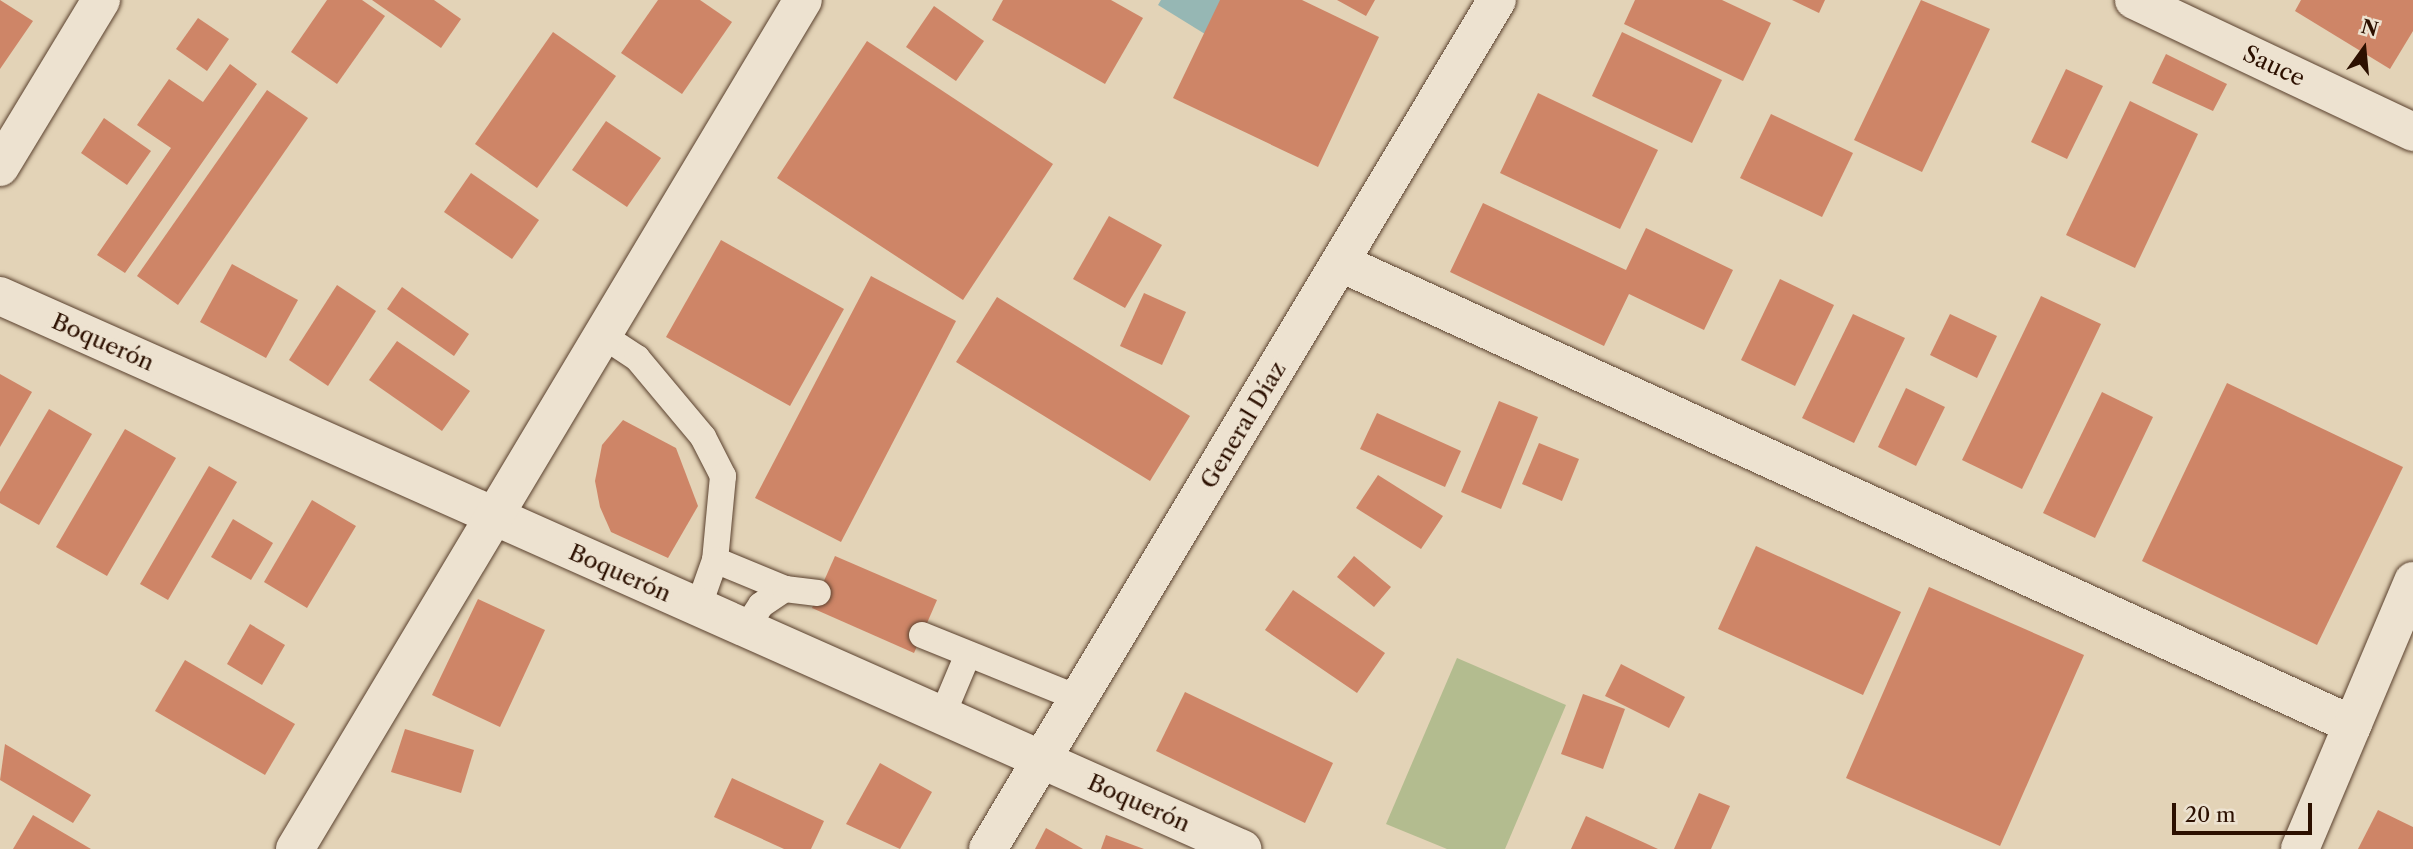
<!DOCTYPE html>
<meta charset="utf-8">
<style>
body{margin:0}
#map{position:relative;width:2413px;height:849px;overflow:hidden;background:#e3d3b7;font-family:"Libre Caslon Text",serif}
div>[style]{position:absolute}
.green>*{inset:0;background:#b3bc8f}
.water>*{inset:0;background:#96b7b4}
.building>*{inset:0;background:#ce8567}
.roads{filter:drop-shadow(0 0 2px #5a412e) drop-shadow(0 0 2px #5a412e)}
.service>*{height:26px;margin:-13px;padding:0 13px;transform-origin:13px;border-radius:13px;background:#ede2d0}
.minor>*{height:38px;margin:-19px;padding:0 19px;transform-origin:19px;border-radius:19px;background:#ede2d0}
.tertiary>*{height:38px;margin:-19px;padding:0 19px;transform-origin:19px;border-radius:19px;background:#ede2d0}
span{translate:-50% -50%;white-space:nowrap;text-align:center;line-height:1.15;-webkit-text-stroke:7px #ede2d0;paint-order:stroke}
.street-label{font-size:23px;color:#2c1000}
.north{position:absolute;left:2329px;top:14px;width:70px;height:70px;-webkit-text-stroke:5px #ede2d0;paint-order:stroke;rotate:15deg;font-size:19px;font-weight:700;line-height:28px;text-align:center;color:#2c1000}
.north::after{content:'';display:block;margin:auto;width:24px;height:32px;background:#2c1000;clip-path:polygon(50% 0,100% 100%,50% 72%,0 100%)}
.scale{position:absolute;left:2172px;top:803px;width:140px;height:32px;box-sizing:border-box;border:4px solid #2c1000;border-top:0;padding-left:9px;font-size:21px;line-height:24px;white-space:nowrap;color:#2c1000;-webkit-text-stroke:5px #ede2d0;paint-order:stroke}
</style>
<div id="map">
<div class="green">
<i style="clip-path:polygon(1457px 658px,1566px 705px,1505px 849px,1447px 849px,1386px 824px)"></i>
</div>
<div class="water">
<i style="clip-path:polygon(1161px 0,1235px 0,1213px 39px,1158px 5px)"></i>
</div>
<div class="building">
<i style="clip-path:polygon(0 0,33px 21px,0 69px)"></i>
<i style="clip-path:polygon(327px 0,362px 0,385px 16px,337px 84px,291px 52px)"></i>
<i style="clip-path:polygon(372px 0,434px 0,461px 19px,441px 48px)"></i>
<i style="clip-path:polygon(658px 0,700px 0,732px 22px,682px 94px,621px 53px)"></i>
<i style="clip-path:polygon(1003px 0,1111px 0,1143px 18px,1105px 84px,992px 20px)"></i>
<i style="clip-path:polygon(1220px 0,1302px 0,1379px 37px,1318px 167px,1173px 98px)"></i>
<i style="clip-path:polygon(1337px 0,1375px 0,1366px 16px)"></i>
<i style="clip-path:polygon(1635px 0,1722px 0,1771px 23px,1743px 81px,1624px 24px)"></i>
<i style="clip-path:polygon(1792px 0,1825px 0,1819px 13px)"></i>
<i style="clip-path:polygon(1921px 0,1990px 29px,1922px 172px,1854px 140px)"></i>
<i style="clip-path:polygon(2301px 0,2413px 0,2413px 31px,2390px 69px,2295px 11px)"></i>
<i style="clip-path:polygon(934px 6px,984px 41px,956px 81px,906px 47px)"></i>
<i style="clip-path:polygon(198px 18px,229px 39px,207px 71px,176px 49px)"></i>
<i style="clip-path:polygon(553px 32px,616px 76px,537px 188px,475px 144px)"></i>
<i style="clip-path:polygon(1622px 32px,1722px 80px,1692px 143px,1592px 96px)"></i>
<i style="clip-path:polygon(867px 41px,1053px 164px,963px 300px,777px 178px)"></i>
<i style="clip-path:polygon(2166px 54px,2227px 84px,2213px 111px,2152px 83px)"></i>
<i style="clip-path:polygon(230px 64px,257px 84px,125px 273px,97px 255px,171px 148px,137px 125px,169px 79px,203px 102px)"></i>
<i style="clip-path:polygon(2066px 69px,2103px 86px,2067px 159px,2031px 142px)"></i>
<i style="clip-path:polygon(267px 90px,308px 118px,178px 305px,137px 276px)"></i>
<i style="clip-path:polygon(1538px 93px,1658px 150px,1620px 229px,1500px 173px)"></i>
<i style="clip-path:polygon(2130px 101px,2198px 134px,2135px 268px,2066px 235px)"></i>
<i style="clip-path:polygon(1771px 114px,1853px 153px,1822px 217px,1740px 178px)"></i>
<i style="clip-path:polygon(104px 118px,151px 151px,127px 185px,81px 153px)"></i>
<i style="clip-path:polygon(606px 121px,661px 158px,627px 207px,572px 170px)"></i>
<i style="clip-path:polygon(471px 173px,539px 220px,512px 259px,444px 212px)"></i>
<i style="clip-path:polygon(1483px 203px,1626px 270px,1646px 228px,1733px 270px,1704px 330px,1629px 294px,1604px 346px,1450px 272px)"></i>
<i style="clip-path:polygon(1109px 216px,1162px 245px,1125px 308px,1073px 279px)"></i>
<i style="clip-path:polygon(721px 240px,844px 309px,790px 406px,666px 337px)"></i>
<i style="clip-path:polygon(232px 264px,298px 300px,266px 358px,200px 322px)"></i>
<i style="clip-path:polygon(871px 276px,956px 321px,841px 542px,755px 498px)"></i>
<i style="clip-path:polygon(1780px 279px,1834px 305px,1795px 386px,1741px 360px)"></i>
<i style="clip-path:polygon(337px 285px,376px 311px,328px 386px,289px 360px)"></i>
<i style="clip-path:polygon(402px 287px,469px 334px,454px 356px,387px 309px)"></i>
<i style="clip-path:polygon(1144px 293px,1186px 312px,1162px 365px,1120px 346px)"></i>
<i style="clip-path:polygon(2041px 296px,2101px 324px,2022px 489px,1962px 460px)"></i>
<i style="clip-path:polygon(997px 297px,1190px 416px,1150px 481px,956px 362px)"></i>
<i style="clip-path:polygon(1853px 314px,1905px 338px,1854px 443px,1802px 418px)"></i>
<i style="clip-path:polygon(1950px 314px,1997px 336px,1977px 378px,1930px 355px)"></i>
<i style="clip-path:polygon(397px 341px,470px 391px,442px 431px,369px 380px)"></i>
<i style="clip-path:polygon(0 374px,32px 392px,0 447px)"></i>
<i style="clip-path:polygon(2227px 383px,2403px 467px,2317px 645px,2142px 561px)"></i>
<i style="clip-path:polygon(1906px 388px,1945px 407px,1916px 466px,1878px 447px)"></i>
<i style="clip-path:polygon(2102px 392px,2153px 417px,2095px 538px,2043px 513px)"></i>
<i style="clip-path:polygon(1499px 401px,1538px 417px,1501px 509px,1461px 492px)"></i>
<i style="clip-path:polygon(49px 409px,92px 434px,39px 525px,0 503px,0 492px)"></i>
<i style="clip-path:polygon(1377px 413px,1461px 451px,1445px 487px,1360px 449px)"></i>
<i style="clip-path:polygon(623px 420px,676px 448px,698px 506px,668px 558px,611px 532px,600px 507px,595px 481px,602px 445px)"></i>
<i style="clip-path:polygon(125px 429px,176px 458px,107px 576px,56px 547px)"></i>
<i style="clip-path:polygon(1539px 443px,1579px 459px,1562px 501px,1522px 484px)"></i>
<i style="clip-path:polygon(209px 466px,237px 482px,168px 600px,140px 584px)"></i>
<i style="clip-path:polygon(1378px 475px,1443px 516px,1421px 549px,1356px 508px)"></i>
<i style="clip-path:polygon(312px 500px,356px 526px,307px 608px,264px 582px)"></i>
<i style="clip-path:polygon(233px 519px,273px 543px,251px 580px,211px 557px)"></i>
<i style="clip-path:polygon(1756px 546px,1901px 612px,1863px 695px,1718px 629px)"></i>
<i style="clip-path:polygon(835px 556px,937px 600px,914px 653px,812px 608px)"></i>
<i style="clip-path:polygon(1354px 556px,1391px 587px,1374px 607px,1337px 577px)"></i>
<i style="clip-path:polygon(1929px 587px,2084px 655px,2000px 846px,1846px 778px)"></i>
<i style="clip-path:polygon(1293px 590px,1385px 653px,1357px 693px,1265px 630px)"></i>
<i style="clip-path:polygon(478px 599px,545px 630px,500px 727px,432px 695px)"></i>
<i style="clip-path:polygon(250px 624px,285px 645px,262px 685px,227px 664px)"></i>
<i style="clip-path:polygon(185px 660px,295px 724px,265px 775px,155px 711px)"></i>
<i style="clip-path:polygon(1621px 664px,1685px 697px,1669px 728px,1605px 696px)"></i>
<i style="clip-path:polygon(1185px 692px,1333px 763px,1305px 823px,1156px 751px)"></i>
<i style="clip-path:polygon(1583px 694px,1625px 709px,1603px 769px,1561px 754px)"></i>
<i style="clip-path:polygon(405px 729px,474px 750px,461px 793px,391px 772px)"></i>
<i style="clip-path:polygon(5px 744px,91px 795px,73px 823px,0 780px)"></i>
<i style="clip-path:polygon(880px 763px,932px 792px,900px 849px,846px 824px)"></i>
<i style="clip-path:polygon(732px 778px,824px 821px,811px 849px,784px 849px,714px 817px)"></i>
<i style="clip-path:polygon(1699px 793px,1730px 806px,1711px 849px,1674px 849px)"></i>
<i style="clip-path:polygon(2378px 810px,2413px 827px,2413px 849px,2358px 849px)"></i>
<i style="clip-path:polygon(33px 815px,91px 849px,13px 849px)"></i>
<i style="clip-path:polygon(1586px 816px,1658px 849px,1571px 849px)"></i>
<i style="clip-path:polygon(1046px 828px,1083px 849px,1035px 849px)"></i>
<i style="clip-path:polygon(1106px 835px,1144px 849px,1101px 849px)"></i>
</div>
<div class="roads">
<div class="service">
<i style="left:602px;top:335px;width:42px;rotate:33.3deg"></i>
<i style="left:637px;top:358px;width:103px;rotate:50.1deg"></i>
<i style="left:703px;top:437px;width:44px;rotate:62.9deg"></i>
<i style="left:723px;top:476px;width:84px;rotate:95.4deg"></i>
<i style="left:715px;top:560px;width:51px;rotate:109.5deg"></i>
<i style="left:715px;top:560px;width:76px;rotate:22.5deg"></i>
<i style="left:746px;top:628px;width:27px;rotate:-57deg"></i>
<i style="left:761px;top:605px;width:29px;rotate:-34deg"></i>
<i style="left:785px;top:589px;width:33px;rotate:7deg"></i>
<i style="left:922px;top:635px;width:168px;rotate:22deg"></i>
<i style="left:942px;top:716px;width:67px;rotate:-67.2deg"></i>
</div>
<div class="minor">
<i style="left:0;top:167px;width:195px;rotate:-58.8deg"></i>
<i style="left:1341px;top:263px;width:1112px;rotate:24.54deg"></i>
<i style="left:0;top:296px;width:1360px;rotate:24deg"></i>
<i style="left:295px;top:849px;width:989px;rotate:-59.11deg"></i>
<i style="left:988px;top:849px;width:990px;rotate:-59.06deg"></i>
<i style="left:2300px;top:849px;width:291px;rotate:-67.1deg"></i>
</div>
<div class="tertiary">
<i style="left:2134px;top:0;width:309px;rotate:25.3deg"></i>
</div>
</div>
<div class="street-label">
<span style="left:2274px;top:66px;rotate:25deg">Sauce</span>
<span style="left:103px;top:342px;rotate:24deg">Boquerón</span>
<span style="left:1243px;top:425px;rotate:-59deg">General Díaz</span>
<span style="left:620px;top:573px;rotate:24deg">Boquerón</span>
<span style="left:1139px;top:803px;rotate:24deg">Boquerón</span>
</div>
<div class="north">N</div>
<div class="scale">20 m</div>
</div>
